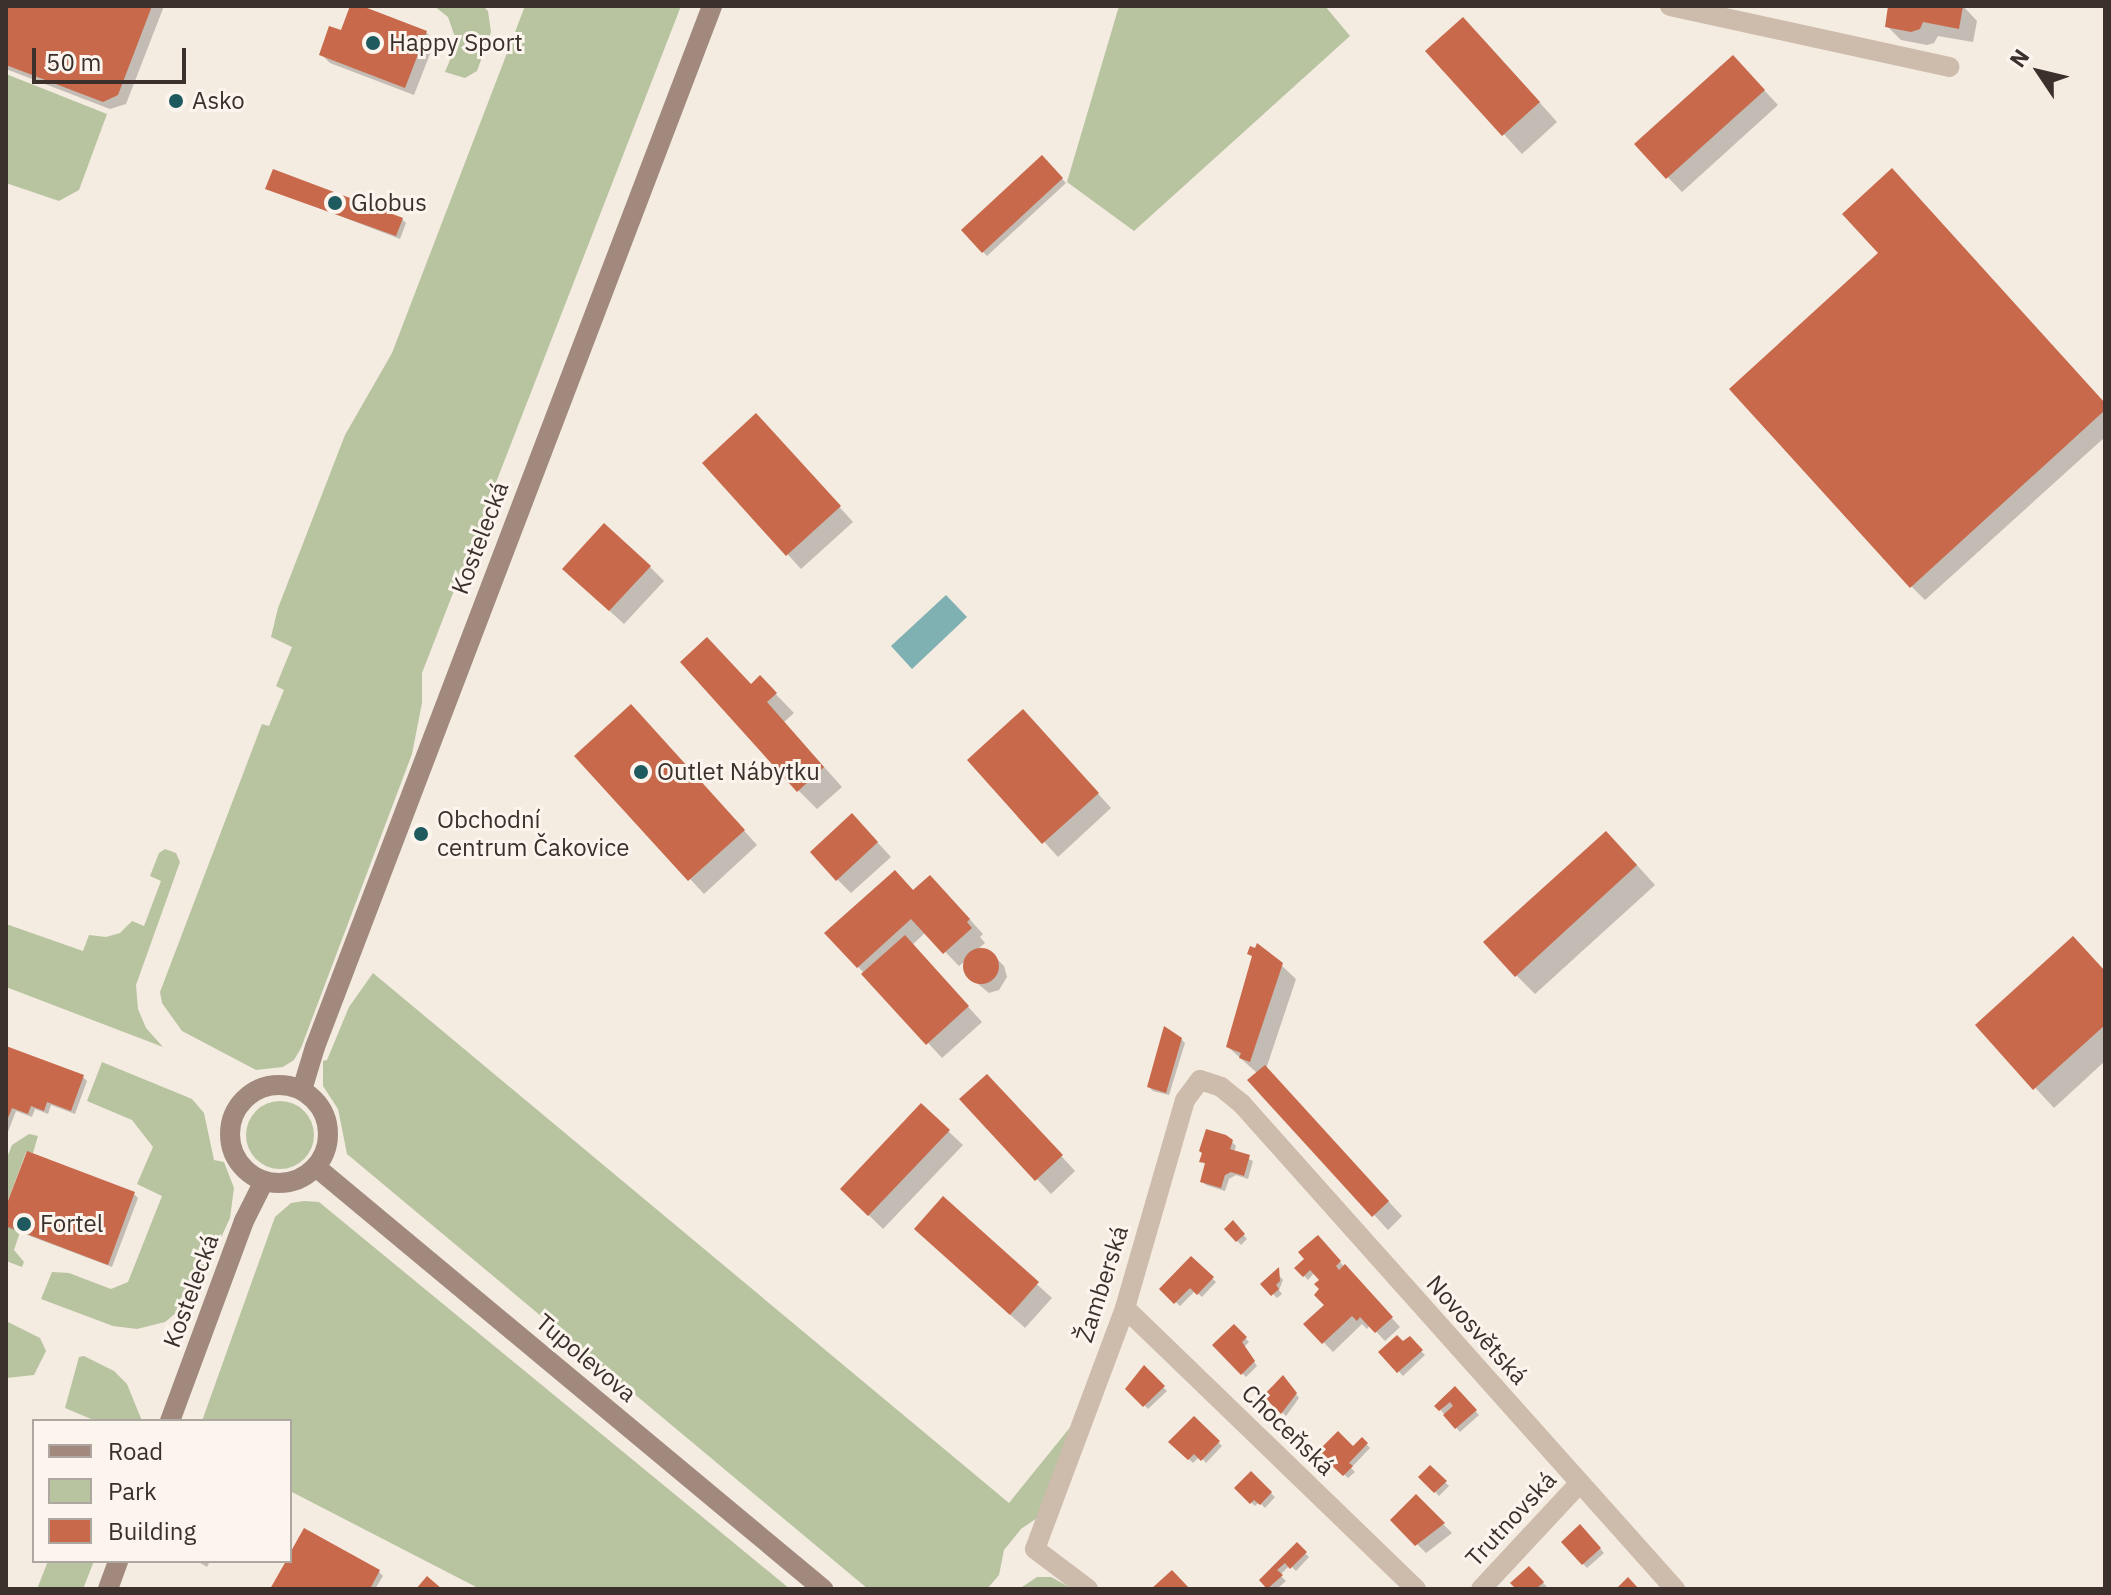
<!DOCTYPE html>
<meta charset="utf-8">
<style>
body{margin:0}
#map{position:relative;width:2111px;height:1595px;overflow:hidden;background:#f4ebe1;font-family:"IBM Plex Sans",sans-serif}
div>[style]{position:absolute}
.green>*{inset:0;background:#b8c4a0}
.round{border-radius:50%}
.water>*{inset:0;background:#7fb0b2}
.shadow>*{inset:0;background:#0003}
.building>*{inset:0;background:#c8694b}
.street>*{height:20px;margin:-10px;padding:0 10px;transform-origin:10px;border-radius:10px;background:#cdbbac}
.secondary>*{height:20px;margin:-10px;padding:0 10px;transform-origin:10px;border-radius:10px;background:#a18a7d}
.secondary>.ring{margin:-10px;padding:0;box-sizing:content-box;background:none;border:20px solid #a18a7d;border-radius:50%}
.dots>*{width:22px;height:22px;translate:-50% -50%;box-sizing:border-box;border:4px solid #fbf5ee;border-radius:50%}
span{translate:-50% -50%;white-space:nowrap;text-align:center;line-height:1.15;-webkit-text-stroke:6px #fbf5ee;paint-order:stroke}
.poi-label{font-size:24px;color:#3b302b}
.left{translate:0 -50%;text-align:left}
.street-label{font-size:24px;color:#3b302b}
.frame{position:absolute;inset:0;border:8px solid #3b302b;pointer-events:none}
.legend{position:absolute;left:32px;top:1419px;width:260px;height:144px;box-sizing:border-box;background:#fbf5ee;border:2px solid #aea6a0;margin:0;padding:10px 14px;list-style:none;font-size:24px;color:#3b302b}
.legend li{display:flex;align-items:center;gap:16px;height:40px}
.legend b{width:40px;border:2px solid #aea6a0}
.north{position:absolute;left:1999px;top:32px;width:80px;height:80px;-webkit-text-stroke:6px #fbf5ee;paint-order:stroke;rotate:305deg;font-size:22px;font-weight:700;line-height:32px;text-align:center;color:#3b302b}
.north::after{content:'';display:block;margin:auto;width:28px;height:36px;background:#3b302b;clip-path:polygon(50% 0,100% 100%,50% 72%,0 100%)}
.scale{position:absolute;left:32px;top:48px;width:154px;height:36px;box-sizing:border-box;border:4px solid #3b302b;border-top:0;padding-left:10px;font-size:24px;line-height:28px;white-space:nowrap;color:#3b302b;-webkit-text-stroke:6px #fbf5ee;paint-order:stroke}
</style>
<div id="map">
<div class="green">
<i style="clip-path:polygon(434px 6px,483px 6px,488px 11px,491px 32px,477px 71px,465px 78px,445px 72px,457px 43px,448px 17px)"></i>
<i style="clip-path:polygon(525px 6px,681px 6px,422px 673px,422px 703px,412px 754px,301px 1048px,294px 1060px,283px 1067px,256px 1070px,182px 1031px,162px 1003px,160px 992px,262px 724px,269px 726px,284px 690px,276px 686px,292px 647px,271px 637px,278px 608px,345px 435px,392px 353px)"></i>
<i style="clip-path:polygon(1119px 6px,1325px 6px,1350px 36px,1134px 231px,1067px 182px)"></i>
<i style="clip-path:polygon(6px 74px,107px 114px,79px 190px,59px 201px,6px 183px)"></i>
<i style="clip-path:polygon(165px 849px,176px 853px,180px 862px,136px 985px,138px 1009px,146px 1028px,163px 1047px,6px 987px,6px 924px,83px 951px,89px 935px,106px 937px,120px 933px,132px 921px,144px 926px,161px 881px,150px 876px,159px 853px)"></i>
<i style="clip-path:polygon(373px 973px,1009px 1503px,1072px 1425px,1037px 1518px,1021px 1529px,1004px 1550px,999px 1575px,987px 1589px,868px 1589px,347px 1154px,338px 1109px,323px 1086px,323px 1061px,327px 1060px,349px 1007px)"></i>
<i style="clip-path:polygon(102px 1062px,192px 1099px,204px 1113px,214px 1160px,224px 1162px,234px 1188px,230px 1218px,192px 1300px,165px 1322px,137px 1329px,113px 1326px,41px 1299px,52px 1272px,69px 1273px,111px 1289px,128px 1282px,162px 1196px,137px 1184px,153px 1147px,132px 1120px,87px 1101px)"></i>
<i class="round" style="left:246px;top:1101px;width:68px;height:68px"></i>
<i style="clip-path:polygon(29px 1134px,38px 1136px,33px 1153px,26px 1152px,6px 1206px,6px 1160px,12px 1145px)"></i>
<i style="clip-path:polygon(304px 1201px,319px 1202px,790px 1589px,480px 1589px,290px 1491px,290px 1421px,202px 1421px,275px 1217px,291px 1203px)"></i>
<i style="clip-path:polygon(6px 1226px,20px 1232px,14px 1250px,24px 1262px,22px 1267px,6px 1261px)"></i>
<i style="clip-path:polygon(6px 1321px,40px 1338px,46px 1351px,34px 1375px,6px 1378px)"></i>
<i style="clip-path:polygon(84px 1356px,114px 1371px,127px 1384px,142px 1421px,96px 1421px,65px 1408px,79px 1357px)"></i>
<i style="clip-path:polygon(48px 1561px,94px 1561px,83px 1589px,37px 1589px)"></i>
<i style="clip-path:polygon(1037px 1577px,1051px 1577px,1073px 1589px,1019px 1589px)"></i>
</div>
<div class="water">
<i style="clip-path:polygon(946px 595px,967px 617px,912px 669px,891px 646px)"></i>
</div>
<div class="shadow">
<i style="clip-path:polygon(6px 6px,164px 6px,126px 104px,110px 109px,6px 69px)"></i>
<i style="clip-path:polygon(352px 6px,426px 32px,435px 41px,414px 95px,330px 63px,321px 54px,342px 33px)"></i>
<i style="clip-path:polygon(1899px 6px,1963px 6px,1977px 21px,1973px 42px,1938px 36px,1934px 43px,1927px 45px,1901px 40px,1887px 26px)"></i>
<i style="clip-path:polygon(1482px 38px,1557px 122px,1522px 154px,1428px 51px)"></i>
<i style="clip-path:polygon(1747px 72px,1778px 105px,1682px 192px,1637px 145px)"></i>
<i style="clip-path:polygon(1042px 157px,1066px 183px,987px 256px,963px 230px)"></i>
<i style="clip-path:polygon(267px 188px,402px 219px,406px 223px,400px 239px)"></i>
<i style="clip-path:polygon(2105px 404px,2105px 437px,1925px 600px,1911px 586px)"></i>
<i style="clip-path:polygon(770px 430px,853px 522px,801px 569px,705px 463px)"></i>
<i style="clip-path:polygon(650px 567px,664px 581px,624px 624px,579px 583px)"></i>
<i style="clip-path:polygon(760px 678px,794px 713px,784px 722px,842px 787px,817px 809px,798px 790px,751px 686px)"></i>
<i style="clip-path:polygon(645px 721px,757px 845px,704px 894px,577px 756px)"></i>
<i style="clip-path:polygon(1037px 726px,1111px 808px,1058px 857px,970px 760px)"></i>
<i style="clip-path:polygon(866px 830px,891px 857px,851px 893px,837px 879px)"></i>
<i style="clip-path:polygon(1625px 852px,1655px 885px,1535px 994px,1516px 975px)"></i>
<i style="clip-path:polygon(944px 891px,983px 934px,980px 937px,985px 943px,978px 949px,994px 956px,1004px 966px,1007px 977px,999px 990px,989px 993px,966px 974px,964px 962px,959px 966px,926px 932px,912px 945px,982px 1022px,942px 1058px,827px 933px,914px 892px)"></i>
<i style="clip-path:polygon(1249px 954px,1281px 965px,1296px 979px,1266px 1069px,1402px 1216px,1388px 1230px,1250px 1080px,1257px 1073px,1228px 1047px,1254px 958px)"></i>
<i style="clip-path:polygon(2105px 972px,2105px 1061px,2054px 1108px,1978px 1026px)"></i>
<i style="clip-path:polygon(1181px 1039px,1185px 1043px,1169px 1095px,1153px 1091px,1149px 1087px)"></i>
<i style="clip-path:polygon(6px 1048px,83px 1077px,87px 1081px,75px 1114px,51px 1105px,48px 1114px,35px 1109px,32px 1117px,16px 1111px,6px 1137px)"></i>
<i style="clip-path:polygon(1001px 1090px,1075px 1171px,1051px 1194px,962px 1099px)"></i>
<i style="clip-path:polygon(921px 1106px,963px 1145px,883px 1229px,842px 1189px)"></i>
<i style="clip-path:polygon(1232px 1142px,1236px 1146px,1234px 1152px,1253px 1161px,1248px 1179px,1236px 1175px,1229px 1179px,1225px 1191px,1206px 1185px,1202px 1181px,1207px 1166px,1202px 1161px)"></i>
<i style="clip-path:polygon(134px 1194px,138px 1198px,112px 1267px,6px 1227px,6px 1212px)"></i>
<i style="clip-path:polygon(943px 1199px,1052px 1298px,1025px 1328px,931px 1243px)"></i>
<i style="clip-path:polygon(1233px 1223px,1247px 1239px,1241px 1245px,1226px 1229px)"></i>
<i style="clip-path:polygon(1318px 1238px,1400px 1327px,1385px 1341px,1370px 1325px,1367px 1329px,1362px 1324px,1333px 1352px,1306px 1324px,1326px 1306px,1321px 1280px,1315px 1272px,1308px 1280px,1297px 1268px,1307px 1259px)"></i>
<i style="clip-path:polygon(1192px 1259px,1216px 1282px,1202px 1297px,1195px 1291px,1180px 1306px,1162px 1289px)"></i>
<i style="clip-path:polygon(1276px 1272px,1283px 1280px,1279px 1290px,1282px 1294px,1277px 1298px,1263px 1284px)"></i>
<i style="clip-path:polygon(1234px 1327px,1249px 1342px,1244px 1347px,1257px 1366px,1246px 1377px,1214px 1345px)"></i>
<i style="clip-path:polygon(1409px 1339px,1425px 1355px,1403px 1376px,1381px 1352px)"></i>
<i style="clip-path:polygon(1144px 1368px,1167px 1391px,1148px 1409px,1128px 1389px)"></i>
<i style="clip-path:polygon(1287px 1382px,1299px 1398px,1286px 1416px,1266px 1396px)"></i>
<i style="clip-path:polygon(1455px 1389px,1479px 1415px,1460px 1432px,1437px 1406px)"></i>
<i style="clip-path:polygon(1194px 1418px,1222px 1446px,1206px 1463px,1200px 1456px,1193px 1463px,1171px 1442px)"></i>
<i style="clip-path:polygon(1362px 1440px,1370px 1448px,1351px 1468px,1355px 1472px,1348px 1478px,1320px 1452px,1353px 1449px)"></i>
<i style="clip-path:polygon(1430px 1468px,1449px 1486px,1439px 1496px,1421px 1477px)"></i>
<i style="clip-path:polygon(1251px 1474px,1275px 1497px,1265px 1508px,1259px 1502px,1255px 1506px,1237px 1488px)"></i>
<i style="clip-path:polygon(1416px 1497px,1452px 1533px,1426px 1553px,1393px 1520px)"></i>
<i style="clip-path:polygon(1580px 1527px,1604px 1553px,1587px 1568px,1563px 1542px)"></i>
<i style="clip-path:polygon(1297px 1545px,1309px 1557px,1296px 1571px,1290px 1565px,1280px 1575px,1286px 1581px,1277px 1589px,1270px 1589px,1262px 1580px)"></i>
<i style="clip-path:polygon(290px 1557px,379px 1572px,383px 1576px,375px 1589px,273px 1589px)"></i>
<i style="clip-path:polygon(197px 1561px,210px 1561px,207px 1567px)"></i>
<i style="clip-path:polygon(1529px 1568px,1547px 1587px,1544px 1589px,1518px 1589px)"></i>
</div>
<div class="building">
<i style="clip-path:polygon(6px 6px,152px 6px,118px 95px,103px 102px,6px 65px)"></i>
<i style="clip-path:polygon(350px 6px,362px 6px,427px 31px,405px 88px,319px 55px,329px 26px,341px 30px)"></i>
<i style="clip-path:polygon(1888px 6px,1963px 6px,1959px 29px,1923px 22px,1920px 29px,1911px 32px,1885px 27px)"></i>
<i style="clip-path:polygon(1463px 17px,1540px 102px,1502px 136px,1425px 51px)"></i>
<i style="clip-path:polygon(1733px 55px,1765px 90px,1666px 179px,1634px 144px)"></i>
<i style="clip-path:polygon(1042px 155px,1063px 178px,982px 253px,961px 230px)"></i>
<i style="clip-path:polygon(1892px 168px,2105px 403px,2105px 410px,1910px 588px,1729px 389px,1878px 253px,1842px 214px)"></i>
<i style="clip-path:polygon(273px 169px,403px 218px,396px 236px,265px 189px)"></i>
<i style="clip-path:polygon(756px 413px,841px 506px,786px 556px,702px 463px)"></i>
<i style="clip-path:polygon(604px 523px,651px 566px,609px 611px,562px 569px)"></i>
<i style="clip-path:polygon(707px 637px,751px 684px,760px 675px,777px 693px,767px 702px,824px 767px,797px 792px,680px 662px)"></i>
<i style="clip-path:polygon(631px 704px,745px 830px,688px 881px,574px 756px)"></i>
<i style="clip-path:polygon(1023px 709px,1099px 793px,1042px 844px,967px 760px)"></i>
<i style="clip-path:polygon(852px 813px,878px 842px,836px 881px,810px 852px)"></i>
<i style="clip-path:polygon(1606px 831px,1637px 865px,1515px 977px,1483px 942px)"></i>
<i style="clip-path:polygon(895px 870px,913px 890px,930px 875px,970px 919px,967px 922px,972px 928px,943px 954px,911px 919px,857px 968px,824px 933px)"></i>
<i style="clip-path:polygon(905px 935px,969px 1006px,926px 1045px,861px 974px)"></i>
<i style="clip-path:polygon(2073px 936px,2105px 971px,2105px 1025px,2033px 1090px,1975px 1025px)"></i>
<i style="clip-path:polygon(1257px 943px,1283px 963px,1250px 1062px,1239px 1058px,1241px 1053px,1226px 1047px,1252px 956px,1247px 954px,1250px 946px,1255px 948px)"></i>
<i class="round" style="left:963px;top:948px;width:36px;height:36px"></i>
<i style="clip-path:polygon(1164px 1026px,1182px 1038px,1166px 1093px,1147px 1087px)"></i>
<i style="clip-path:polygon(6px 1046px,84px 1075px,71px 1111px,47px 1102px,44px 1111px,31px 1106px,28px 1114px,12px 1108px,6px 1123px)"></i>
<i style="clip-path:polygon(1265px 1065px,1389px 1201px,1372px 1217px,1247px 1080px)"></i>
<i style="clip-path:polygon(987px 1074px,1063px 1155px,1035px 1181px,959px 1099px)"></i>
<i style="clip-path:polygon(921px 1103px,950px 1130px,868px 1216px,840px 1189px)"></i>
<i style="clip-path:polygon(1206px 1129px,1226px 1135px,1233px 1140px,1230px 1149px,1250px 1155px,1244px 1176px,1231px 1172px,1225px 1175px,1221px 1188px,1200px 1182px,1205px 1163px,1199px 1162px,1202px 1153px,1199px 1151px)"></i>
<i style="clip-path:polygon(27px 1151px,135px 1192px,108px 1265px,6px 1226px,6px 1206px)"></i>
<i style="clip-path:polygon(943px 1196px,1039px 1282px,1010px 1315px,914px 1229px)"></i>
<i style="clip-path:polygon(1233px 1220px,1245px 1234px,1236px 1242px,1224px 1229px)"></i>
<i style="clip-path:polygon(1318px 1235px,1341px 1261px,1336px 1266px,1339px 1270px,1345px 1264px,1393px 1317px,1375px 1333px,1360px 1317px,1357px 1321px,1352px 1316px,1322px 1344px,1303px 1324px,1324px 1305px,1314px 1295px,1319px 1289px,1314px 1284px,1319px 1280px,1310px 1270px,1303px 1277px,1294px 1268px,1304px 1259px,1298px 1252px)"></i>
<i style="clip-path:polygon(1191px 1256px,1214px 1277px,1197px 1295px,1190px 1288px,1174px 1304px,1159px 1289px)"></i>
<i style="clip-path:polygon(1279px 1267px,1280px 1281px,1276px 1285px,1279px 1289px,1271px 1296px,1260px 1284px)"></i>
<i style="clip-path:polygon(1234px 1324px,1247px 1337px,1242px 1342px,1255px 1361px,1241px 1375px,1212px 1345px)"></i>
<i style="clip-path:polygon(1397px 1335px,1403px 1341px,1410px 1336px,1423px 1350px,1397px 1373px,1378px 1352px)"></i>
<i style="clip-path:polygon(1144px 1365px,1165px 1386px,1143px 1407px,1125px 1389px)"></i>
<i style="clip-path:polygon(1283px 1375px,1297px 1393px,1281px 1414px,1263px 1396px)"></i>
<i style="clip-path:polygon(1455px 1386px,1477px 1410px,1455px 1429px,1443px 1415px,1453px 1406px,1450px 1402px,1439px 1411px,1434px 1406px)"></i>
<i style="clip-path:polygon(1194px 1416px,1220px 1441px,1201px 1461px,1194px 1454px,1188px 1460px,1168px 1442px)"></i>
<i style="clip-path:polygon(1338px 1431px,1353px 1446px,1362px 1437px,1368px 1443px,1349px 1463px,1353px 1466px,1343px 1476px,1317px 1452px)"></i>
<i style="clip-path:polygon(1430px 1465px,1447px 1481px,1434px 1493px,1418px 1477px)"></i>
<i style="clip-path:polygon(1251px 1471px,1272px 1492px,1260px 1505px,1254px 1500px,1250px 1504px,1234px 1488px)"></i>
<i style="clip-path:polygon(1416px 1494px,1445px 1523px,1415px 1546px,1390px 1520px)"></i>
<i style="clip-path:polygon(1580px 1524px,1601px 1548px,1582px 1565px,1561px 1542px)"></i>
<i style="clip-path:polygon(304px 1528px,380px 1570px,370px 1589px,270px 1589px,286px 1561px,290px 1561px,290px 1553px)"></i>
<i style="clip-path:polygon(1297px 1542px,1307px 1552px,1290px 1569px,1285px 1563px,1277px 1570px,1283px 1575px,1267px 1589px,1259px 1580px)"></i>
<i style="clip-path:polygon(1529px 1566px,1544px 1582px,1536px 1589px,1516px 1589px,1510px 1583px)"></i>
<i style="clip-path:polygon(1172px 1570px,1190px 1589px,1151px 1589px)"></i>
<i style="clip-path:polygon(427px 1576px,442px 1589px,416px 1589px)"></i>
<i style="clip-path:polygon(1628px 1577px,1639px 1589px,1616px 1589px)"></i>
</div>
<div class="street">
<i style="left:1670px;top:6px;width:286px;rotate:12.3deg"></i>
<i style="left:1125px;top:1308px;width:405px;rotate:44deg"></i>
<i style="left:1088px;top:1589px;width:66px;rotate:-143deg"></i>
<i style="left:1035px;top:1549px;width:257px;rotate:-69.5deg"></i>
<i style="left:1125px;top:1308px;width:216px;rotate:-73.9deg"></i>
<i style="left:1185px;top:1100px;width:25px;rotate:-53deg"></i>
<i style="left:1200px;top:1080px;width:22px;rotate:18deg"></i>
<i style="left:1221px;top:1087px;width:26px;rotate:39deg"></i>
<i style="left:1241px;top:1103px;width:652px;rotate:48.24deg"></i>
<i style="left:1481px;top:1589px;width:144px;rotate:-47deg"></i>
</div>
<div class="secondary">
<i class="ring" style="left:230px;top:1085px;width:78px;height:78px"></i>
<i style="left:302px;top:1090px;width:45px;rotate:-73.2deg"></i>
<i style="left:315px;top:1047px;width:1114px;rotate:-69.12deg"></i>
<i style="left:316px;top:1167px;width:660px;rotate:39.77deg"></i>
<i style="left:170px;top:1421px;width:213px;rotate:-69.7deg"></i>
<i style="left:244px;top:1221px;width:45px;rotate:-63.4deg"></i>
<i style="left:108px;top:1589px;width:30px;rotate:-70deg"></i>
</div>
<div class="dots">
<i style="left:373px;top:43px;background:#1f5a5e"></i>
<i style="left:176px;top:101px;background:#1f5a5e"></i>
<i style="left:335px;top:203px;background:#1f5a5e"></i>
<i style="left:641px;top:772px;background:#1f5a5e"></i>
<i style="left:421px;top:834px;background:#1f5a5e"></i>
<i style="left:24px;top:1224px;background:#1f5a5e"></i>
</div>
<div class="poi-label">
<span class="left" style="left:389px;top:43px">Happy Sport</span>
<span class="left" style="left:192px;top:101px">Asko</span>
<span class="left" style="left:351px;top:203px">Globus</span>
<span class="left" style="left:657px;top:772px">Outlet Nábytku</span>
<span class="left" style="left:437px;top:834px">Obchodní<br>centrum Čakovice</span>
<span class="left" style="left:40px;top:1224px">Fortel</span>
</div>
<div class="street-label">
<span style="left:480px;top:538px;rotate:-69deg">Kostelecká</span>
<span style="left:1102px;top:1284px;rotate:-72deg">Žamberská</span>
<span style="left:191px;top:1291px;rotate:-70deg">Kostelecká</span>
<span style="left:1477px;top:1330px;rotate:48deg">Novosvětská</span>
<span style="left:586px;top:1358px;rotate:40deg">Tupolevova</span>
<span style="left:1288px;top:1430px;rotate:44deg">Choceňská</span>
<span style="left:1511px;top:1519px;rotate:-47deg">Trutnovská</span>
</div>
<div class="frame"></div>
<ul class="legend">
<li><b style="height:10px;background:#a18a7d"></b>Road</li>
<li><b style="height:22px;background:#b8c4a0"></b>Park</li>
<li><b style="height:22px;background:#c8694b"></b>Building</li>
</ul>
<div class="north">N</div>
<div class="scale">50 m</div>
</div>
